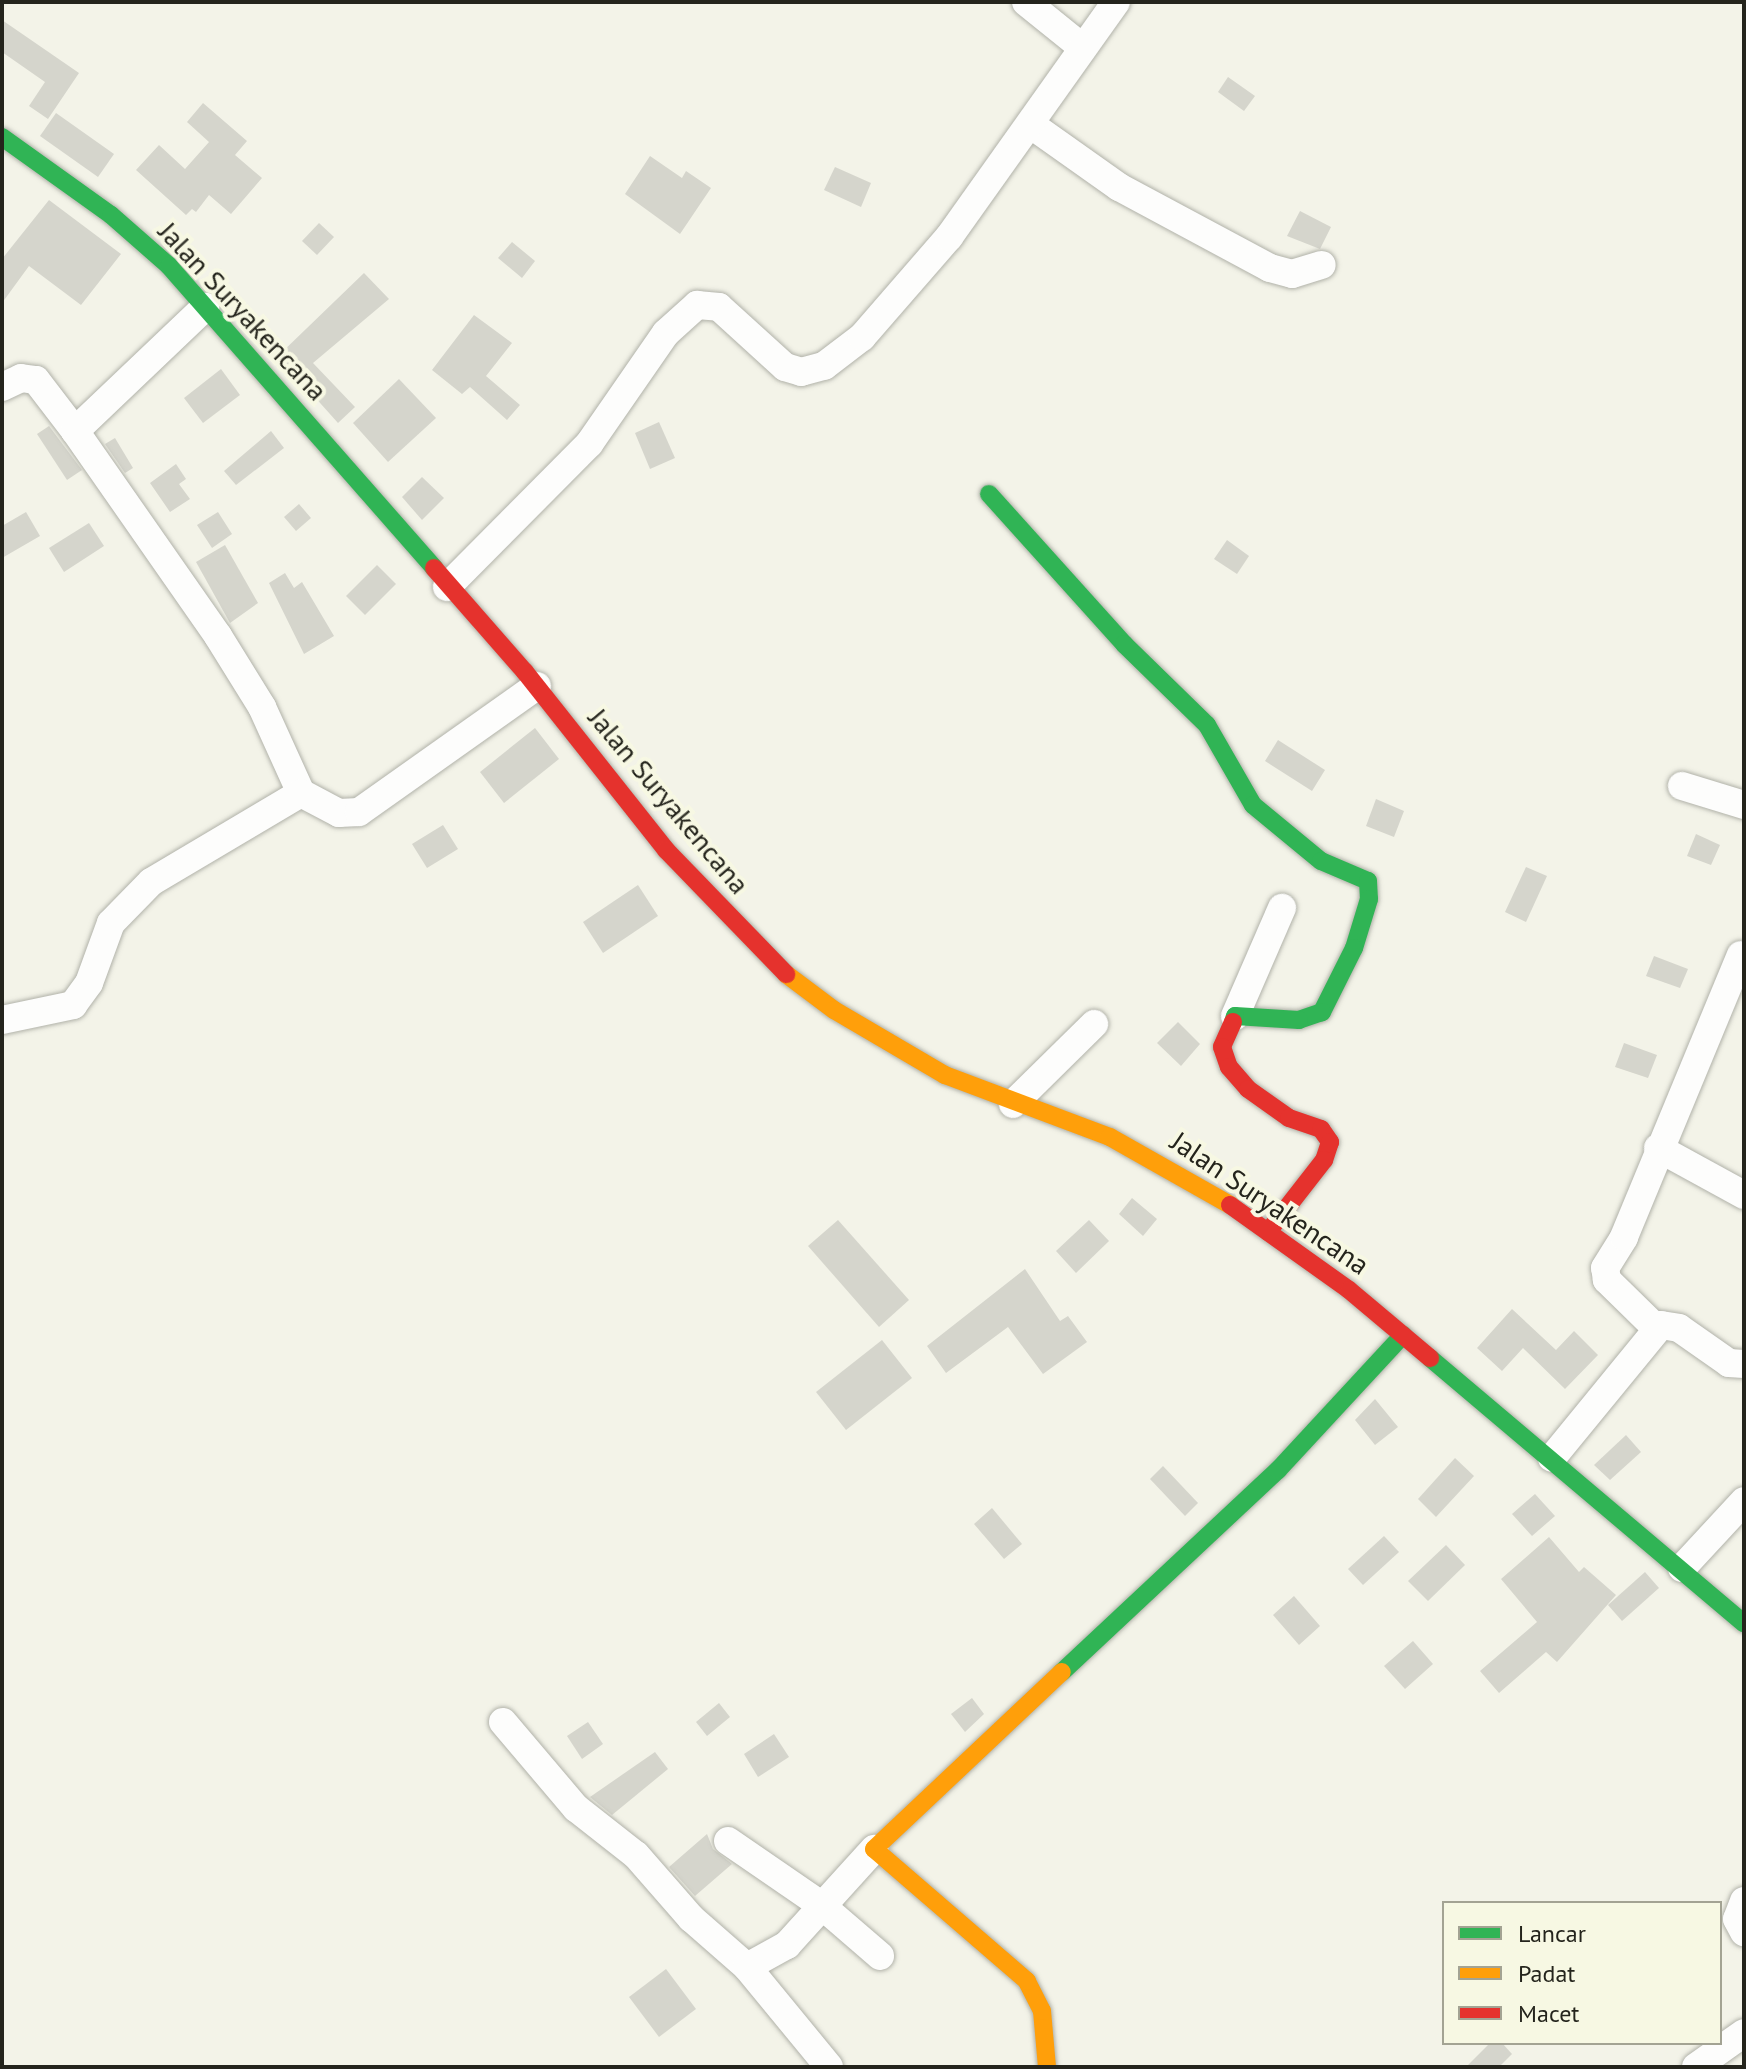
<!DOCTYPE html>
<style>
body{margin:0}
#map{position:relative;width:1746px;height:2069px;overflow:hidden;background:#f3f3e8;font-family:"PT Sans",sans-serif}
div>[style]{position:absolute}
.building>*{inset:0;background:#d5d5cc}
.roads{filter:drop-shadow(0 0 2px #b1b2a9) drop-shadow(0 0 2px #b1b2a9)}
.street>*{height:28px;margin:-14px;padding:0 14px;transform-origin:14px;border-radius:14px;background:#fdfdfc}
.fast>*{height:18px;margin:-9px;padding:0 9px;transform-origin:9px;border-radius:9px;background:#30b455}
.slow>*{height:18px;margin:-9px;padding:0 9px;transform-origin:9px;border-radius:9px;background:#ff9f0a}
.jam>*{height:18px;margin:-9px;padding:0 9px;transform-origin:9px;border-radius:9px;background:#e5322d}
span{translate:-50% -50%;white-space:nowrap;text-align:center;line-height:1.15;-webkit-text-stroke:8px #f7f8e3;paint-order:stroke}
.street-label{font-size:28px;color:#24241c}
.frame{position:absolute;inset:0;border:4px solid #24241c;pointer-events:none}
.legend{position:absolute;left:1442px;top:1901px;width:280px;height:144px;box-sizing:border-box;background:#f7f8e3;border:2px solid #a3a393;margin:0;padding:10px 14px;list-style:none;font-size:24px;color:#24241c}
.legend li{display:flex;align-items:center;gap:16px;height:40px}
.legend b{width:40px;border:2px solid #a3a393}
</style>
<div id="map">
<div class="building">
<i style="clip-path:polygon(2px 20px,79px 73px,48px 119px,29px 106px,45px 82px,2px 52px)"></i>
<i style="clip-path:polygon(1228px 77px,1255px 96px,1244px 111px,1218px 92px)"></i>
<i style="clip-path:polygon(203px 103px,247px 141px,235px 155px,262px 178px,231px 214px,209px 195px,196px 212px,192px 209px,186px 215px,136px 170px,159px 145px,185px 169px,209px 142px,187px 122px)"></i>
<i style="clip-path:polygon(56px 113px,114px 154px,98px 177px,40px 136px)"></i>
<i style="clip-path:polygon(650px 156px,682px 178px,686px 171px,711px 188px,680px 234px,625px 194px)"></i>
<i style="clip-path:polygon(835px 167px,871px 183px,861px 207px,824px 190px)"></i>
<i style="clip-path:polygon(49px 200px,121px 254px,81px 305px,29px 266px,2px 303px,2px 259px)"></i>
<i style="clip-path:polygon(1300px 211px,1331px 227px,1320px 249px,1287px 236px)"></i>
<i style="clip-path:polygon(319px 223px,334px 237px,317px 255px,302px 241px)"></i>
<i style="clip-path:polygon(512px 242px,535px 261px,522px 278px,498px 258px)"></i>
<i style="clip-path:polygon(364px 273px,389px 299px,313px 363px,355px 407px,338px 423px,278px 356px)"></i>
<i style="clip-path:polygon(474px 315px,512px 343px,486px 376px,520px 405px,507px 420px,470px 387px,462px 394px,432px 370px)"></i>
<i style="clip-path:polygon(221px 369px,240px 395px,203px 423px,184px 398px)"></i>
<i style="clip-path:polygon(399px 379px,436px 418px,388px 462px,353px 423px)"></i>
<i style="clip-path:polygon(659px 422px,675px 458px,650px 469px,635px 433px)"></i>
<i style="clip-path:polygon(49px 426px,82px 470px,67px 480px,37px 434px)"></i>
<i style="clip-path:polygon(271px 431px,284px 448px,236px 485px,224px 471px)"></i>
<i style="clip-path:polygon(115px 438px,133px 468px,125px 473px,105px 444px)"></i>
<i style="clip-path:polygon(176px 464px,186px 479px,179px 484px,190px 499px,170px 512px,150px 483px)"></i>
<i style="clip-path:polygon(422px 477px,444px 498px,422px 520px,402px 497px)"></i>
<i style="clip-path:polygon(299px 504px,311px 518px,296px 531px,284px 517px)"></i>
<i style="clip-path:polygon(26px 512px,40px 536px,2px 558px,2px 526px)"></i>
<i style="clip-path:polygon(218px 512px,232px 534px,212px 548px,197px 525px)"></i>
<i style="clip-path:polygon(89px 523px,104px 546px,64px 572px,49px 548px)"></i>
<i style="clip-path:polygon(1227px 540px,1249px 556px,1237px 574px,1214px 559px)"></i>
<i style="clip-path:polygon(225px 545px,258px 603px,230px 623px,196px 562px)"></i>
<i style="clip-path:polygon(377px 565px,396px 584px,365px 615px,346px 596px)"></i>
<i style="clip-path:polygon(285px 573px,294px 588px,302px 582px,334px 636px,304px 654px,269px 583px)"></i>
<i style="clip-path:polygon(535px 728px,559px 759px,504px 803px,480px 772px)"></i>
<i style="clip-path:polygon(1278px 740px,1325px 770px,1312px 791px,1265px 761px)"></i>
<i style="clip-path:polygon(1376px 799px,1404px 811px,1394px 837px,1366px 826px)"></i>
<i style="clip-path:polygon(443px 825px,458px 849px,427px 868px,412px 844px)"></i>
<i style="clip-path:polygon(1696px 834px,1720px 845px,1711px 865px,1687px 856px)"></i>
<i style="clip-path:polygon(1526px 867px,1547px 876px,1526px 922px,1505px 912px)"></i>
<i style="clip-path:polygon(638px 885px,658px 916px,603px 953px,583px 922px)"></i>
<i style="clip-path:polygon(1654px 956px,1688px 969px,1680px 988px,1646px 976px)"></i>
<i style="clip-path:polygon(1178px 1022px,1200px 1044px,1181px 1066px,1157px 1043px)"></i>
<i style="clip-path:polygon(1624px 1043px,1657px 1055px,1648px 1078px,1615px 1067px)"></i>
<i style="clip-path:polygon(1132px 1198px,1157px 1219px,1143px 1236px,1119px 1214px)"></i>
<i style="clip-path:polygon(838px 1220px,909px 1300px,879px 1327px,808px 1246px)"></i>
<i style="clip-path:polygon(1089px 1220px,1109px 1241px,1076px 1273px,1056px 1251px)"></i>
<i style="clip-path:polygon(1025px 1269px,1060px 1321px,1068px 1316px,1087px 1342px,1043px 1374px,1008px 1327px,946px 1373px,927px 1346px)"></i>
<i style="clip-path:polygon(1512px 1309px,1556px 1350px,1574px 1331px,1598px 1355px,1565px 1389px,1523px 1348px,1502px 1371px,1477px 1348px)"></i>
<i style="clip-path:polygon(882px 1340px,912px 1378px,846px 1430px,816px 1392px)"></i>
<i style="clip-path:polygon(1375px 1399px,1398px 1427px,1375px 1445px,1355px 1420px)"></i>
<i style="clip-path:polygon(1626px 1435px,1641px 1452px,1610px 1480px,1594px 1465px)"></i>
<i style="clip-path:polygon(1455px 1458px,1474px 1476px,1436px 1517px,1418px 1499px)"></i>
<i style="clip-path:polygon(1163px 1466px,1198px 1503px,1185px 1516px,1150px 1479px)"></i>
<i style="clip-path:polygon(1535px 1494px,1555px 1516px,1532px 1536px,1512px 1514px)"></i>
<i style="clip-path:polygon(992px 1508px,1022px 1544px,1004px 1559px,974px 1524px)"></i>
<i style="clip-path:polygon(1384px 1536px,1399px 1552px,1363px 1585px,1348px 1569px)"></i>
<i style="clip-path:polygon(1549px 1537px,1579px 1572px,1584px 1567px,1616px 1595px,1557px 1662px,1546px 1652px,1499px 1693px,1480px 1671px,1537px 1622px,1501px 1579px)"></i>
<i style="clip-path:polygon(1446px 1545px,1465px 1565px,1428px 1601px,1408px 1581px)"></i>
<i style="clip-path:polygon(1645px 1572px,1659px 1588px,1622px 1621px,1608px 1605px)"></i>
<i style="clip-path:polygon(1294px 1596px,1320px 1626px,1299px 1645px,1273px 1615px)"></i>
<i style="clip-path:polygon(1413px 1641px,1433px 1664px,1405px 1689px,1384px 1666px)"></i>
<i style="clip-path:polygon(972px 1698px,984px 1714px,965px 1732px,951px 1714px)"></i>
<i style="clip-path:polygon(719px 1703px,730px 1717px,707px 1736px,696px 1722px)"></i>
<i style="clip-path:polygon(588px 1722px,603px 1744px,582px 1759px,567px 1736px)"></i>
<i style="clip-path:polygon(774px 1734px,789px 1757px,758px 1777px,744px 1754px)"></i>
<i style="clip-path:polygon(655px 1752px,668px 1769px,612px 1815px,590px 1797px)"></i>
<i style="clip-path:polygon(707px 1834px,713px 1849px,732px 1864px,695px 1896px,669px 1867px)"></i>
<i style="clip-path:polygon(666px 1969px,696px 2009px,659px 2037px,629px 1997px)"></i>
<i style="clip-path:polygon(1490px 2043px,1502px 2043px,1512px 2054px,1499px 2067px,1466px 2067px)"></i>
</div>
<div class="roads">
<div class="street">
<i style="left:1026px;top:2px;width:73px;rotate:38.9deg"></i>
<i style="left:1030px;top:124px;width:109px;rotate:35.3deg"></i>
<i style="left:1119px;top:187px;width:171px;rotate:28.2deg"></i>
<i style="left:1270px;top:268px;width:23px;rotate:15deg"></i>
<i style="left:1292px;top:274px;width:31px;rotate:-17deg"></i>
<i style="left:2px;top:387px;width:21px;rotate:-25deg"></i>
<i style="left:21px;top:378px;width:15px;rotate:8deg"></i>
<i style="left:36px;top:380px;width:64px;rotate:52.6deg"></i>
<i style="left:75px;top:431px;width:250px;rotate:55.1deg"></i>
<i style="left:218px;top:636px;width:84px;rotate:58.2deg"></i>
<i style="left:262px;top:707px;width:94px;rotate:65.6deg"></i>
<i style="left:75px;top:431px;width:180px;rotate:-43.6deg"></i>
<i style="left:447px;top:587px;width:202px;rotate:-45.2deg"></i>
<i style="left:589px;top:444px;width:135px;rotate:-55.3deg"></i>
<i style="left:666px;top:333px;width:42px;rotate:-42.1deg"></i>
<i style="left:697px;top:305px;width:22px;rotate:5deg"></i>
<i style="left:719px;top:307px;width:89px;rotate:42.3deg"></i>
<i style="left:785px;top:367px;width:17px;rotate:17deg"></i>
<i style="left:801px;top:372px;width:24px;rotate:-15deg"></i>
<i style="left:824px;top:366px;width:48px;rotate:-37.3deg"></i>
<i style="left:862px;top:337px;width:133px;rotate:-49deg"></i>
<i style="left:949px;top:237px;width:288px;rotate:-54.6deg"></i>
<i style="left:1682px;top:786px;width:65px;rotate:17deg"></i>
<i style="left:1235px;top:1016px;width:118px;rotate:-66.5deg"></i>
<i style="left:2px;top:1020px;width:73px;rotate:-11.9deg"></i>
<i style="left:73px;top:1005px;width:27px;rotate:-54deg"></i>
<i style="left:89px;top:983px;width:64px;rotate:-69.9deg"></i>
<i style="left:111px;top:923px;width:57px;rotate:-45.7deg"></i>
<i style="left:151px;top:882px;width:174px;rotate:-30.7deg"></i>
<i style="left:301px;top:793px;width:43px;rotate:27.8deg"></i>
<i style="left:339px;top:813px;width:20px;rotate:-3deg"></i>
<i style="left:359px;top:812px;width:218px;rotate:-35.3deg"></i>
<i style="left:1013px;top:1104px;width:114px;rotate:-44.6deg"></i>
<i style="left:1658px;top:1148px;width:98px;rotate:28.7deg"></i>
<i style="left:1656px;top:1328px;width:69px;rotate:-135.6deg"></i>
<i style="left:1607px;top:1280px;width:12px;rotate:-99deg"></i>
<i style="left:1605px;top:1268px;width:36px;rotate:-58deg"></i>
<i style="left:1624px;top:1237px;width:305px;rotate:-67.5deg"></i>
<i style="left:1552px;top:1458px;width:172px;rotate:-50.7deg"></i>
<i style="left:1661px;top:1325px;width:18px;rotate:9deg"></i>
<i style="left:1679px;top:1328px;width:61px;rotate:35deg"></i>
<i style="left:1729px;top:1363px;width:15px;rotate:4deg"></i>
<i style="left:1682px;top:1568px;width:91px;rotate:-47.2deg"></i>
<i style="left:503px;top:1722px;width:113px;rotate:49.7deg"></i>
<i style="left:576px;top:1808px;width:76px;rotate:38.1deg"></i>
<i style="left:636px;top:1855px;width:84px;rotate:48.9deg"></i>
<i style="left:691px;top:1918px;width:74px;rotate:41.2deg"></i>
<i style="left:747px;top:1967px;width:129px;rotate:50.6deg"></i>
<i style="left:728px;top:1841px;width:113px;rotate:34.5deg"></i>
<i style="left:821px;top:1905px;width:78px;rotate:40.8deg"></i>
<i style="left:1744px;top:1901px;width:19px;rotate:111deg"></i>
<i style="left:1737px;top:1919px;width:15px;rotate:62deg"></i>
<i style="left:747px;top:1967px;width:46px;rotate:-28.8deg"></i>
<i style="left:787px;top:1945px;width:130px;rotate:-47.8deg"></i>
<i style="left:1696px;top:2067px;width:59px;rotate:-35.3deg"></i>
</div>
<div class="fast">
<i style="left:2px;top:137px;width:134px;rotate:35.6deg"></i>
<i style="left:111px;top:215px;width:77px;rotate:41.3deg"></i>
<i style="left:169px;top:266px;width:402px;rotate:48.7deg"></i>
<i style="left:989px;top:494px;width:202px;rotate:48deg"></i>
<i style="left:1124px;top:644px;width:116px;rotate:44.3deg"></i>
<i style="left:1207px;top:725px;width:92px;rotate:60.1deg"></i>
<i style="left:1253px;top:805px;width:88px;rotate:39.5deg"></i>
<i style="left:1321px;top:861px;width:51px;rotate:23.1deg"></i>
<i style="left:1368px;top:881px;width:18px;rotate:87deg"></i>
<i style="left:1369px;top:899px;width:51px;rotate:107deg"></i>
<i style="left:1354px;top:948px;width:72px;rotate:116.6deg"></i>
<i style="left:1322px;top:1012px;width:24px;rotate:161deg"></i>
<i style="left:1299px;top:1020px;width:64px;rotate:-176.4deg"></i>
<i style="left:1235px;top:1016px;width:6px;rotate:108deg"></i>
<i style="left:1430px;top:1358px;width:411px;rotate:40.2deg"></i>
<i style="left:1062px;top:1672px;width:296px;rotate:-43.1deg"></i>
<i style="left:1278px;top:1470px;width:184px;rotate:-47.2deg"></i>
</div>
<div class="slow">
<i style="left:786px;top:974px;width:60px;rotate:36.9deg"></i>
<i style="left:834px;top:1010px;width:129px;rotate:30.4deg"></i>
<i style="left:945px;top:1075px;width:176px;rotate:20.6deg"></i>
<i style="left:1110px;top:1137px;width:138px;rotate:29.5deg"></i>
<i style="left:1047px;top:2067px;width:56px;rotate:-95.1deg"></i>
<i style="left:1042px;top:2011px;width:34px;rotate:-117deg"></i>
<i style="left:1027px;top:1981px;width:202px;rotate:-139.2deg"></i>
<i style="left:874px;top:1849px;width:258px;rotate:-43.3deg"></i>
</div>
<div class="jam">
<i style="left:434px;top:568px;width:138px;rotate:48.8deg"></i>
<i style="left:525px;top:672px;width:227px;rotate:51.6deg"></i>
<i style="left:666px;top:850px;width:173px;rotate:45.9deg"></i>
<i style="left:1233px;top:1022px;width:27px;rotate:114deg"></i>
<i style="left:1222px;top:1047px;width:21px;rotate:71deg"></i>
<i style="left:1229px;top:1067px;width:29px;rotate:49deg"></i>
<i style="left:1248px;top:1089px;width:50px;rotate:35.3deg"></i>
<i style="left:1289px;top:1118px;width:34px;rotate:19deg"></i>
<i style="left:1321px;top:1129px;width:16px;rotate:55deg"></i>
<i style="left:1330px;top:1142px;width:19px;rotate:108deg"></i>
<i style="left:1324px;top:1160px;width:91px;rotate:127.9deg"></i>
<i style="left:1230px;top:1205px;width:146px;rotate:35.5deg"></i>
<i style="left:1349px;top:1290px;width:106px;rotate:40deg"></i>
</div>
</div>
<div class="street-label">
<span style="left:243px;top:311px;rotate:47deg">Jalan Suryakencana</span>
<span style="left:669px;top:801px;rotate:50deg">Jalan Suryakencana</span>
<span style="left:1270px;top:1203px;rotate:34deg">Jalan Suryakencana</span>
</div>
<div class="frame"></div>
<ul class="legend">
<li><b style="height:10px;background:#30b455"></b>Lancar</li>
<li><b style="height:10px;background:#ff9f0a"></b>Padat</li>
<li><b style="height:10px;background:#e5322d"></b>Macet</li>
</ul>
</div>
